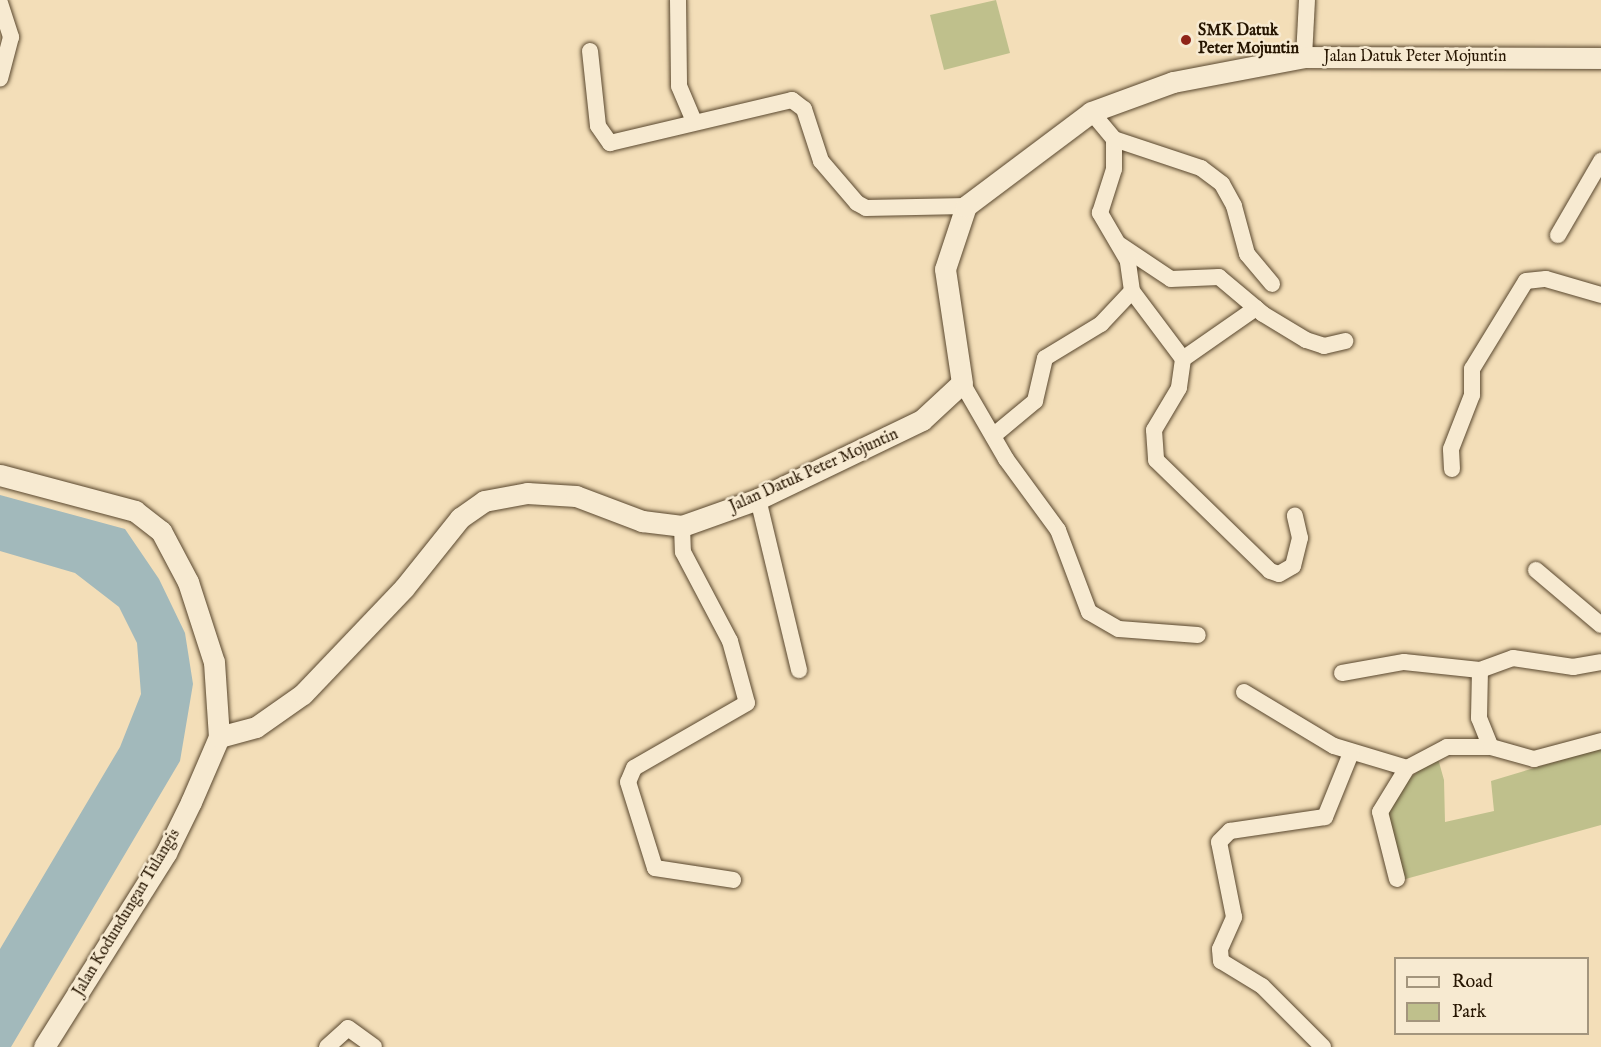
<!DOCTYPE html>
<style>
body{margin:0}
#map{position:relative;width:1601px;height:1047px;overflow:hidden;background:#f3deb8;font-family:"IM FELL English",serif}
div>[style]{position:absolute}
.green>*{inset:0;background:#bfc08c}
.water>*{inset:0;background:#a2b9bb}
.roads{filter:drop-shadow(0 0 2px #59472e) drop-shadow(0 0 2px #59472e)}
.minor>*{height:16px;margin:-8px;padding:0 8px;transform-origin:8px;border-radius:8px;background:#f7ead1}
.tertiary>*{height:21px;margin:-10.5px;padding:0 10.5px;transform-origin:10.5px;border-radius:10.5px;background:#f7ead1}
.dots>*{width:16px;height:16px;translate:-50% -50%;box-sizing:border-box;border:3px solid #f7ead1;border-radius:50%}
span{translate:-50% -50%;white-space:nowrap;text-align:center;line-height:1.15;-webkit-text-stroke:5px #f7ead1;paint-order:stroke}
.poi-label{font-size:16px;color:#261500;font-weight:700}
.left{translate:0 -50%;text-align:left}
.street-label{font-size:16px;color:#261500}
.legend{position:absolute;left:1394px;top:957px;width:195px;height:78px;box-sizing:border-box;background:#f7ead1;border:2px solid #a3957d;margin:0;padding:8px 10px;list-style:none;font-size:18px;color:#261500}
.legend li{display:flex;align-items:center;gap:12px;height:30px}
.legend b{width:30px;border:2px solid #a3957d}
</style>
<div id="map">
<div class="green">
<i style="clip-path:polygon(996px 0,1010px 53px,944px 70px,930px 15px)"></i>
<i style="clip-path:polygon(1601px 748px,1601px 825px,1402px 880px,1383px 813px,1396px 790px,1437px 755px,1444px 780px,1445px 822px,1494px 811px,1491px 781px)"></i>
</div>
<div class="water">
<i style="clip-path:polygon(0 495px,125px 529px,159px 579px,185px 633px,193px 684px,180px 761px,11px 1047px,0 1047px,0 949px,120px 747px,141px 694px,137px 643px,119px 607px,75px 573px,0 551px)"></i>
</div>
<div class="roads">
<div class="minor">
<i style="left:678px;top:0;width:86px;rotate:89.3deg"></i>
<i style="left:679px;top:86px;width:39px;rotate:67deg"></i>
<i style="left:0;top:3px;width:36px;rotate:72deg"></i>
<i style="left:11px;top:37px;width:43px;rotate:104.7deg"></i>
<i style="left:590px;top:51px;width:75px;rotate:83.9deg"></i>
<i style="left:598px;top:126px;width:21px;rotate:55deg"></i>
<i style="left:610px;top:143px;width:187px;rotate:-13.3deg"></i>
<i style="left:792px;top:100px;width:15px;rotate:37deg"></i>
<i style="left:804px;top:109px;width:55px;rotate:71.9deg"></i>
<i style="left:821px;top:161px;width:55px;rotate:49.4deg"></i>
<i style="left:857px;top:203px;width:10px;rotate:29deg"></i>
<i style="left:866px;top:208px;width:100px;rotate:-1.1deg"></i>
<i style="left:1304px;top:57px;width:57px;rotate:-87deg"></i>
<i style="left:1114px;top:139px;width:92px;rotate:18.4deg"></i>
<i style="left:1201px;top:168px;width:26px;rotate:37deg"></i>
<i style="left:1222px;top:184px;width:25px;rotate:61deg"></i>
<i style="left:1234px;top:206px;width:50px;rotate:74.8deg"></i>
<i style="left:1247px;top:254px;width:39px;rotate:50deg"></i>
<i style="left:1558px;top:235px;width:86px;rotate:-59.8deg"></i>
<i style="left:1120px;top:245px;width:61px;rotate:33.7deg"></i>
<i style="left:1171px;top:279px;width:48px;rotate:-2.4deg"></i>
<i style="left:1219px;top:277px;width:57px;rotate:40.1deg"></i>
<i style="left:1263px;top:314px;width:50px;rotate:31.2deg"></i>
<i style="left:1306px;top:340px;width:19px;rotate:18deg"></i>
<i style="left:1324px;top:346px;width:22px;rotate:-13deg"></i>
<i style="left:1132px;top:291px;width:85px;rotate:53.1deg"></i>
<i style="left:1256px;top:308px;width:89px;rotate:145.1deg"></i>
<i style="left:1183px;top:359px;width:29px;rotate:98deg"></i>
<i style="left:1179px;top:388px;width:49px;rotate:120.8deg"></i>
<i style="left:1154px;top:430px;width:30px;rotate:86deg"></i>
<i style="left:1156px;top:460px;width:159px;rotate:44.2deg"></i>
<i style="left:1270px;top:571px;width:9px;rotate:18deg"></i>
<i style="left:1279px;top:574px;width:16px;rotate:-30deg"></i>
<i style="left:1293px;top:566px;width:29px;rotate:-76deg"></i>
<i style="left:1300px;top:538px;width:23px;rotate:-103deg"></i>
<i style="left:962px;top:383px;width:88px;rotate:59.9deg"></i>
<i style="left:1006px;top:459px;width:88px;rotate:53.8deg"></i>
<i style="left:1058px;top:530px;width:88px;rotate:69.3deg"></i>
<i style="left:1089px;top:612px;width:34px;rotate:30deg"></i>
<i style="left:1119px;top:629px;width:79px;rotate:4.3deg"></i>
<i style="left:993px;top:436px;width:55px;rotate:-39.8deg"></i>
<i style="left:1035px;top:401px;width:44px;rotate:-76.9deg"></i>
<i style="left:1045px;top:358px;width:66px;rotate:-31.3deg"></i>
<i style="left:1101px;top:324px;width:45px;rotate:-46.8deg"></i>
<i style="left:1132px;top:291px;width:30px;rotate:-98deg"></i>
<i style="left:1128px;top:261px;width:56px;rotate:-120.3deg"></i>
<i style="left:1100px;top:213px;width:46px;rotate:-72.3deg"></i>
<i style="left:1114px;top:169px;width:30px;rotate:-90deg"></i>
<i style="left:1114px;top:139px;width:35px;rotate:-130deg"></i>
<i style="left:1452px;top:469px;width:20px;rotate:-93deg"></i>
<i style="left:1451px;top:449px;width:58px;rotate:-68.7deg"></i>
<i style="left:1472px;top:395px;width:26px;rotate:-90deg"></i>
<i style="left:1472px;top:369px;width:103px;rotate:-58.5deg"></i>
<i style="left:1526px;top:281px;width:20px;rotate:-6deg"></i>
<i style="left:1546px;top:279px;width:57px;rotate:16.2deg"></i>
<i style="left:758px;top:499px;width:176px;rotate:76.5deg"></i>
<i style="left:682px;top:526px;width:26px;rotate:88deg"></i>
<i style="left:683px;top:552px;width:101px;rotate:62.2deg"></i>
<i style="left:730px;top:641px;width:64px;rotate:74.7deg"></i>
<i style="left:747px;top:703px;width:130px;rotate:150.1deg"></i>
<i style="left:634px;top:768px;width:15px;rotate:113deg"></i>
<i style="left:628px;top:782px;width:90px;rotate:72.6deg"></i>
<i style="left:655px;top:868px;width:79px;rotate:8.7deg"></i>
<i style="left:1536px;top:570px;width:85px;rotate:40.2deg"></i>
<i style="left:1480px;top:670px;width:48px;rotate:91.2deg"></i>
<i style="left:1479px;top:718px;width:31px;rotate:68deg"></i>
<i style="left:1342px;top:673px;width:63px;rotate:-10.1deg"></i>
<i style="left:1404px;top:662px;width:76px;rotate:6deg"></i>
<i style="left:1480px;top:670px;width:35px;rotate:-20deg"></i>
<i style="left:1513px;top:658px;width:61px;rotate:8.5deg"></i>
<i style="left:1573px;top:667px;width:28px;rotate:-10deg"></i>
<i style="left:1244px;top:692px;width:105px;rotate:31deg"></i>
<i style="left:1334px;top:746px;width:76px;rotate:16.8deg"></i>
<i style="left:1397px;top:879px;width:69px;rotate:-104.2deg"></i>
<i style="left:1380px;top:812px;width:52px;rotate:-58.5deg"></i>
<i style="left:1407px;top:768px;width:45px;rotate:-27.7deg"></i>
<i style="left:1447px;top:747px;width:44px"></i>
<i style="left:1491px;top:747px;width:45px;rotate:15.6deg"></i>
<i style="left:1534px;top:759px;width:69px;rotate:-15deg"></i>
<i style="left:327px;top:1047px;width:28px;rotate:-42deg"></i>
<i style="left:348px;top:1028px;width:32px;rotate:36deg"></i>
<i style="left:1323px;top:1047px;width:86px;rotate:-135deg"></i>
<i style="left:1262px;top:986px;width:48px;rotate:-148.6deg"></i>
<i style="left:1221px;top:961px;width:12px;rotate:-95deg"></i>
<i style="left:1220px;top:949px;width:35px;rotate:-66deg"></i>
<i style="left:1234px;top:917px;width:76px;rotate:-101.3deg"></i>
<i style="left:1219px;top:842px;width:16px;rotate:-45deg"></i>
<i style="left:1230px;top:831px;width:96px;rotate:-8.4deg"></i>
<i style="left:1325px;top:817px;width:69px;rotate:-67.9deg"></i>
</div>
<div class="tertiary">
<i style="left:0;top:475px;width:140px;rotate:14.9deg"></i>
<i style="left:135px;top:511px;width:33px;rotate:38deg"></i>
<i style="left:161px;top:531px;width:58px;rotate:62.1deg"></i>
<i style="left:188px;top:582px;width:84px;rotate:72deg"></i>
<i style="left:214px;top:662px;width:75px;rotate:86.2deg"></i>
<i style="left:219px;top:737px;width:71px;rotate:113.3deg"></i>
<i style="left:191px;top:802px;width:57px;rotate:116.1deg"></i>
<i style="left:166px;top:853px;width:229px;rotate:122.2deg"></i>
<i style="left:219px;top:737px;width:38px;rotate:-15deg"></i>
<i style="left:256px;top:727px;width:57px;rotate:-35.1deg"></i>
<i style="left:303px;top:694px;width:146px;rotate:-46.4deg"></i>
<i style="left:404px;top:588px;width:90px;rotate:-51.3deg"></i>
<i style="left:460px;top:518px;width:29px;rotate:-35deg"></i>
<i style="left:484px;top:501px;width:44px;rotate:-10.5deg"></i>
<i style="left:527px;top:493px;width:49px;rotate:3.5deg"></i>
<i style="left:576px;top:496px;width:71px;rotate:20.7deg"></i>
<i style="left:642px;top:521px;width:40px;rotate:7.1deg"></i>
<i style="left:682px;top:526px;width:81px;rotate:-19.6deg"></i>
<i style="left:758px;top:499px;width:182px;rotate:-25.7deg"></i>
<i style="left:922px;top:420px;width:54px;rotate:-42.8deg"></i>
<i style="left:962px;top:383px;width:115px;rotate:-98.5deg"></i>
<i style="left:945px;top:269px;width:66px;rotate:-71.6deg"></i>
<i style="left:966px;top:206px;width:156px;rotate:-36.9deg"></i>
<i style="left:1091px;top:112px;width:87px;rotate:-20.1deg"></i>
<i style="left:1173px;top:82px;width:133px;rotate:-10.8deg"></i>
<i style="left:1304px;top:57px;width:297px;rotate:0.2deg"></i>
</div>
</div>
<div class="dots">
<i style="left:1186px;top:40px;background:#8f2418"></i>
</div>
<div class="poi-label">
<span class="left" style="left:1198px;top:40px">SMK Datuk<br>Peter Mojuntin</span>
</div>
<div class="street-label">
<span style="left:1415px;top:57px">Jalan Datuk Peter Mojuntin</span>
<span style="left:814px;top:471px;rotate:-24deg">Jalan Datuk Peter Mojuntin</span>
<span style="left:127px;top:913px;rotate:-59deg">Jalan Kodundungan Tulangis</span>
</div>
<ul class="legend">
<li><b style="height:8px;background:#f7ead1"></b>Road</li>
<li><b style="height:16px;background:#bfc08c"></b>Park</li>
</ul>
</div>
